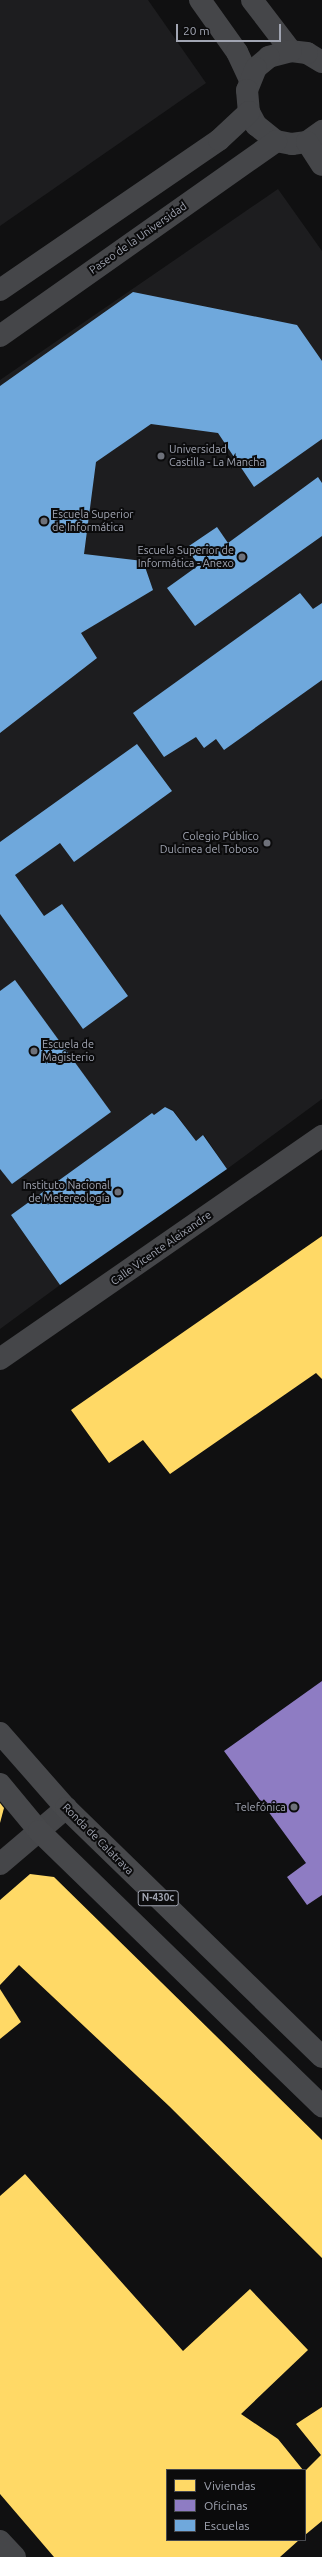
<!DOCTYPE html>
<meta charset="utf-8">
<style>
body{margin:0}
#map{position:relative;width:322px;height:2557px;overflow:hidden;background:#101011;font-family:Ubuntu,sans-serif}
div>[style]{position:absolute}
.built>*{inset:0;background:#1d1d1f}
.homes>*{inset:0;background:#ffd966}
.offices>*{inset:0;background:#8e7cc3}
.schools>*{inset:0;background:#6fa8dc}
.minor>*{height:22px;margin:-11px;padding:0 11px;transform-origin:11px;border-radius:11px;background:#454649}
.trunk>*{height:22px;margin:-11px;padding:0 11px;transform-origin:11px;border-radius:11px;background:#47484b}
.dots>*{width:11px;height:11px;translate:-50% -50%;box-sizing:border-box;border:2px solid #0b0b0c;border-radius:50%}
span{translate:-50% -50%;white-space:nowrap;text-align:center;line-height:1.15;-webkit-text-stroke:4px #0b0b0c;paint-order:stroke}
.shield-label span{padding:1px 3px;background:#0b0b0c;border:1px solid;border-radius:3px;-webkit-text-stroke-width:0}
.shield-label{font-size:10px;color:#a1a5b2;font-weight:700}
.street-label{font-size:11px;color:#a1a5b2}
.poi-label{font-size:11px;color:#a1a5b2}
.left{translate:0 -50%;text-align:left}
.right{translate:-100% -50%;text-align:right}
.legend{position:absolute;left:166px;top:2469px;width:140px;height:72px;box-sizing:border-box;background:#0b0b0c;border:1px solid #47494e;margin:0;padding:5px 7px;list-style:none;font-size:12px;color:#a1a5b2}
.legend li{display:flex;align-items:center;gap:8px;height:20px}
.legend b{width:20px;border:1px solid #47494e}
.scale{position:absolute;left:176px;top:24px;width:105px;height:18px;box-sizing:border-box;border:2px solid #a1a5b2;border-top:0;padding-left:5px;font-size:12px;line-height:14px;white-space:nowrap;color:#a1a5b2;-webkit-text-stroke:3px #0b0b0c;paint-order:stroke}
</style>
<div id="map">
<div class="built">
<i style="clip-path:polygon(0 0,148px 0,206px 83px,0 226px)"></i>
<i style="clip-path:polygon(278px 189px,322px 251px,322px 1099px,227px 1169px,204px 1135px,196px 1141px,173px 1110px,165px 1107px,154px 1115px,152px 1113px,11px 1215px,60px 1285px,0 1329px,0 380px)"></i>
</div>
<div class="homes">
<i style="clip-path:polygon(322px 1236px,322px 1379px,316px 1373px,170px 1474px,143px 1440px,109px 1463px,71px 1410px)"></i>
<i style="clip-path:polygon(0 1803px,4px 1808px,0 1823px)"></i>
<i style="clip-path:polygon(30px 1874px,54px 1877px,322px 2140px,322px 2258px,169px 2106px,19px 1965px,0 1985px,0 1900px)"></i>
<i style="clip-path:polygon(0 1989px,21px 2022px,0 2039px)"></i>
<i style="clip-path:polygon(25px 2174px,183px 2351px,250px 2289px,308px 2350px,241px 2414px,278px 2439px,303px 2470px,167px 2470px,167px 2540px,299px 2540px,280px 2557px,54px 2557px,0 2494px,0 2196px)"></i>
<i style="clip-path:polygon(322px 2407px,322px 2521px,305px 2535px,305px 2471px,321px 2455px,296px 2424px)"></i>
</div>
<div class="offices">
<i style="clip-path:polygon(322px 1681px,322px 1895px,307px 1905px,287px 1877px,306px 1863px,224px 1751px)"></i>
</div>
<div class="schools">
<i style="clip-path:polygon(133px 292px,297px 325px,322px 361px,322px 439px,254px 487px,218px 433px,151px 424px,96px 462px,84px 554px,143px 561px,153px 590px,81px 633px,97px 658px,0 733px,0 386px)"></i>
<i style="clip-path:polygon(318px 477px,322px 483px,322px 536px,195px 626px,167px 588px,199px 565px,186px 548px,217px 527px,228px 543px)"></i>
<i style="clip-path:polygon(300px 593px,313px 609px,322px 603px,322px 680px,224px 750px,216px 739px,204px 748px,196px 737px,164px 757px,133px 713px)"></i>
<i style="clip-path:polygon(137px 744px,172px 791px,74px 862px,60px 843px,15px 875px,44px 916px,62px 904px,128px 996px,83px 1029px,0 914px,0 842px)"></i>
<i style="clip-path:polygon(15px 980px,111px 1112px,12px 1184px,0 1169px,0 991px)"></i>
<i style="clip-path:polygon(165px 1107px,173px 1111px,196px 1141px,203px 1135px,227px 1169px,60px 1285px,11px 1215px,152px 1113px,154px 1115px)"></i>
</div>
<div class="minor">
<i style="left:200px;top:0;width:64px;rotate:54.6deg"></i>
<i style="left:237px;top:52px;width:31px;rotate:65deg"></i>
<i style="left:252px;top:0;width:64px;rotate:52.6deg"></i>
<i style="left:322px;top:62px;width:17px;rotate:-149deg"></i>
<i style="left:307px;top:53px;width:16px;rotate:-173deg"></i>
<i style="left:291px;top:51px;width:23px;rotate:165deg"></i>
<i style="left:269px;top:57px;width:17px;rotate:140deg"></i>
<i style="left:256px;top:68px;width:24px;rotate:112deg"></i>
<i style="left:247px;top:90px;width:22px;rotate:85deg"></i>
<i style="left:249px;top:112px;width:15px;rotate:62deg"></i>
<i style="left:256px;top:125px;width:26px;rotate:39deg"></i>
<i style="left:276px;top:141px;width:16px;rotate:11deg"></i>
<i style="left:292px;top:144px;width:15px;rotate:-8deg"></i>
<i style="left:307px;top:142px;width:19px;rotate:-36deg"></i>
<i style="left:307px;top:142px;width:27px;rotate:57deg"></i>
<i style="left:0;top:290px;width:265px;rotate:-34.4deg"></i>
<i style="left:219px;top:140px;width:41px;rotate:-43deg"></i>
<i style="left:0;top:336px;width:338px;rotate:-35.2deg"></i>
<i style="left:0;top:1359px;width:392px;rotate:-34.7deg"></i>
<i style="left:0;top:1864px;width:87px;rotate:-40.3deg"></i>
<i style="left:0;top:2541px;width:22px;rotate:47deg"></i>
</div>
<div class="trunk">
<i style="left:0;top:1733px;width:100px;rotate:48.7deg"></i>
<i style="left:66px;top:1808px;width:357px;rotate:44.2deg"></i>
<i style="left:0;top:1784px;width:61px;rotate:50.3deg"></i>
<i style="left:39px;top:1831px;width:395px;rotate:44.2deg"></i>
</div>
<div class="dots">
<i style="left:161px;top:456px;background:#6e717a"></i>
<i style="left:44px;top:521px;background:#6e717a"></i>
<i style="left:242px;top:557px;background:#6e717a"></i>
<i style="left:267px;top:843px;background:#6e717a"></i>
<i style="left:34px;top:1051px;background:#6e717a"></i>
<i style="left:118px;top:1192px;background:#6e717a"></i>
<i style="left:294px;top:1807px;background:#6e717a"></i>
</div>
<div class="shield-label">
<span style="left:158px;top:1898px">N-430c</span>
</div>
<div class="street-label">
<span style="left:138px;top:238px;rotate:-35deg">Paseo de la Universidad</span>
<span style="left:161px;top:1248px;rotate:-35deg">Calle Vicente Aleixandre</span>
<span style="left:98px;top:1839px;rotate:45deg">Ronda de Calatrava</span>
</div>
<div class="poi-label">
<span class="left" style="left:169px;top:456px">Universidad<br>Castilla - La Mancha</span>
<span class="left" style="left:52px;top:521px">Escuela Superior<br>de Informática</span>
<span class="right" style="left:234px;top:557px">Escuela Superior de<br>Informática - Anexo</span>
<span class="right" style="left:259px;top:843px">Colegio Público<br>Dulcinea del Toboso</span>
<span class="left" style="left:42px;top:1051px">Escuela de<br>Magisterio</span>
<span class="right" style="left:110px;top:1192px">Instituto Nacional<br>de Metereología</span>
<span class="right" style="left:286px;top:1807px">Telefónica</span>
</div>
<ul class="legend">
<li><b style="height:11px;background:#ffd966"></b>Viviendas</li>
<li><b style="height:11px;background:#8e7cc3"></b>Oficinas</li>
<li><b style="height:11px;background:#6fa8dc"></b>Escuelas</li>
</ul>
<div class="scale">20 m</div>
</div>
